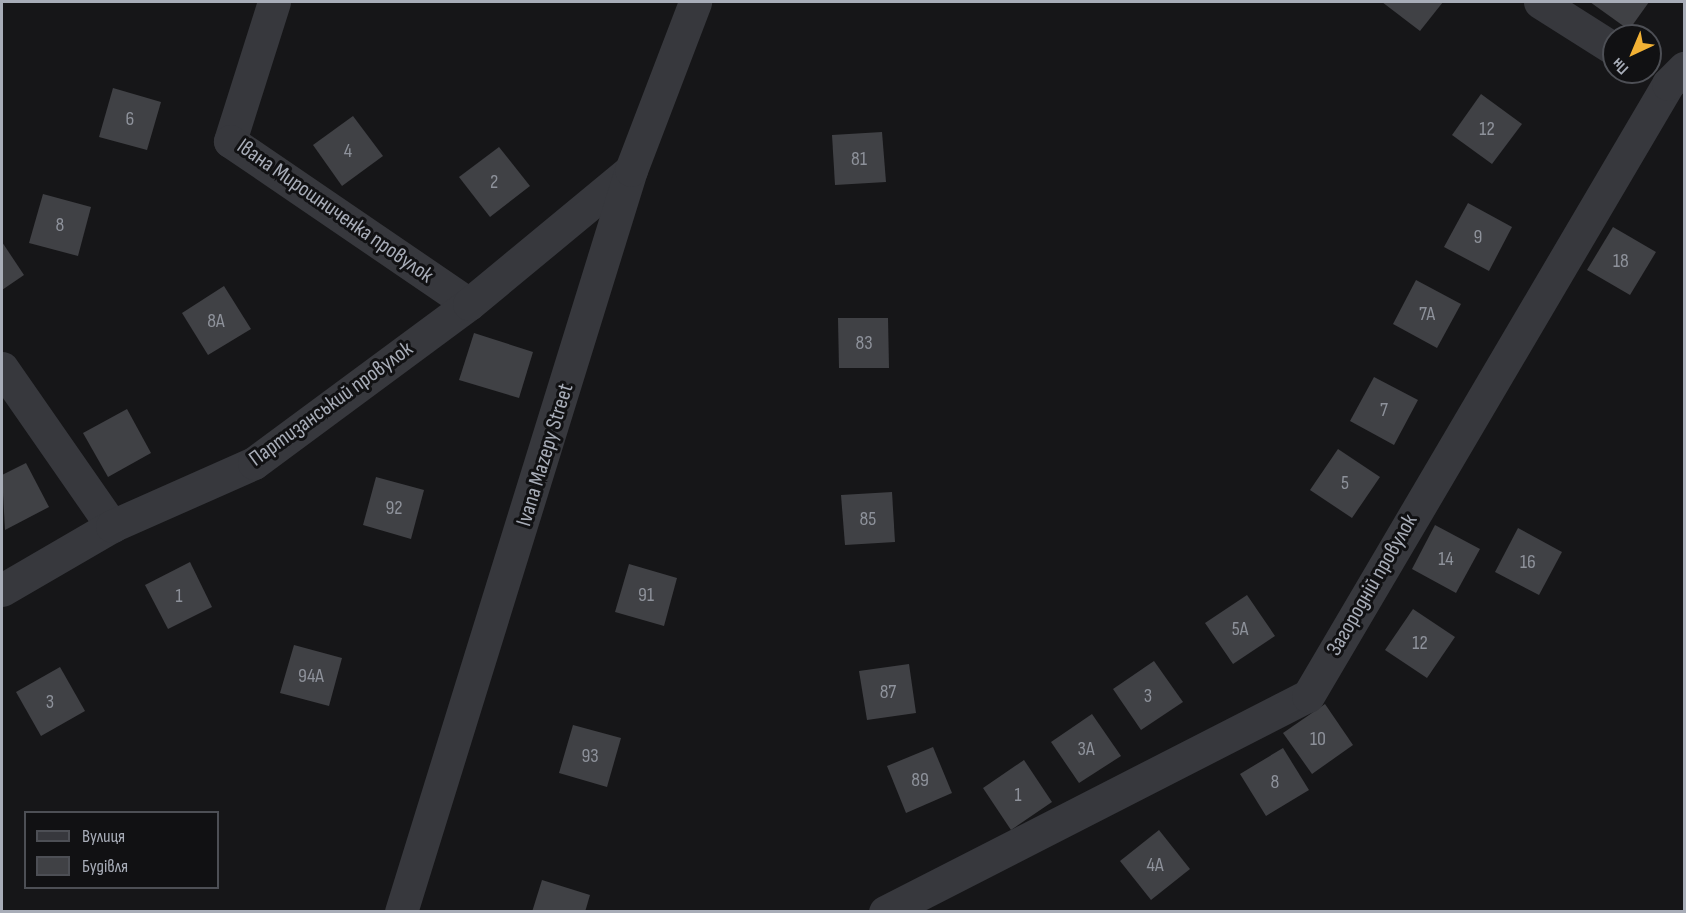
<!DOCTYPE html>
<meta charset="utf-8">
<style>
body{margin:0}
#map{position:relative;width:1686px;height:913px;overflow:hidden;background:#161618;font-family:"Sofia Sans Condensed",sans-serif}
div>[style]{position:absolute}
.building>*{inset:0;background:#404145}
.minor>*{height:33px;margin:-16.5px;padding:0 16.5px;transform-origin:16.5px;border-radius:16.5px;background:#37383d}
span{translate:-50% -50%;white-space:nowrap;text-align:center;line-height:1.15;-webkit-text-stroke:6px #111113;paint-order:stroke}
.number-label{font-size:20px;color:#8e929b}
.number-label span{-webkit-text-stroke-width:0}
.street-label{font-size:22px;color:#a8adb8}
.frame{position:absolute;inset:0;border:3px solid #a8adb8;pointer-events:none}
.legend{position:absolute;left:24px;top:811px;width:195px;height:78px;box-sizing:border-box;background:#111113;border:2px solid #4d4f55;margin:0;padding:8px 10px;list-style:none;font-size:18px;color:#a8adb8}
.legend li{display:flex;align-items:center;gap:12px;height:30px}
.legend b{width:30px;border:2px solid #4d4f55}
.north{position:absolute;left:1602px;top:24px;width:60px;height:60px;box-sizing:border-box;background:#111113;border:2px solid #4d4f55;border-radius:50%;rotate:224deg;font-size:16px;font-weight:700;line-height:24px;text-align:center;color:#a8adb8}
.north::after{content:'';display:block;margin:auto;width:21px;height:27px;background:#f2b134;clip-path:polygon(50% 0,100% 100%,50% 72%,0 100%)}
</style>
<div id="map">
<div class="building">
<i style="clip-path:polygon(1382px 2px,1443px 2px,1420px 31px)"></i>
<i style="clip-path:polygon(1590px 2px,1649px 2px,1629px 30px)"></i>
<i style="clip-path:polygon(113px 88px,161px 102px,147px 150px,99px 137px)"></i>
<i style="clip-path:polygon(1481px 94px,1522px 124px,1492px 164px,1452px 135px)"></i>
<i style="clip-path:polygon(353px 116px,383px 156px,342px 186px,313px 145px)"></i>
<i style="clip-path:polygon(882px 132px,886px 182px,835px 185px,832px 135px)"></i>
<i style="clip-path:polygon(499px 147px,530px 186px,490px 217px,459px 177px)"></i>
<i style="clip-path:polygon(43px 194px,91px 207px,78px 256px,29px 243px)"></i>
<i style="clip-path:polygon(1468px 203px,1512px 227px,1489px 271px,1444px 247px)"></i>
<i style="clip-path:polygon(1613px 227px,1656px 252px,1630px 295px,1587px 270px)"></i>
<i style="clip-path:polygon(2px 242px,24px 275px,2px 290px)"></i>
<i style="clip-path:polygon(1416px 280px,1461px 304px,1437px 348px,1393px 324px)"></i>
<i style="clip-path:polygon(224px 286px,251px 329px,208px 355px,182px 313px)"></i>
<i style="clip-path:polygon(838px 318px,888px 318px,889px 368px,839px 368px)"></i>
<i style="clip-path:polygon(474px 333px,533px 352px,519px 398px,459px 380px)"></i>
<i style="clip-path:polygon(1374px 377px,1418px 400px,1394px 445px,1350px 421px)"></i>
<i style="clip-path:polygon(127px 409px,151px 453px,108px 477px,83px 433px)"></i>
<i style="clip-path:polygon(1338px 449px,1380px 477px,1352px 518px,1310px 490px)"></i>
<i style="clip-path:polygon(26px 463px,49px 507px,5px 530px,2px 475px)"></i>
<i style="clip-path:polygon(376px 477px,424px 490px,411px 539px,363px 525px)"></i>
<i style="clip-path:polygon(892px 492px,895px 542px,845px 545px,841px 495px)"></i>
<i style="clip-path:polygon(1435px 525px,1480px 549px,1456px 593px,1412px 569px)"></i>
<i style="clip-path:polygon(1518px 528px,1562px 552px,1539px 595px,1495px 572px)"></i>
<i style="clip-path:polygon(190px 562px,212px 607px,168px 629px,145px 585px)"></i>
<i style="clip-path:polygon(629px 564px,677px 578px,664px 626px,615px 612px)"></i>
<i style="clip-path:polygon(1247px 595px,1275px 636px,1233px 664px,1205px 623px)"></i>
<i style="clip-path:polygon(1413px 609px,1455px 637px,1427px 678px,1385px 650px)"></i>
<i style="clip-path:polygon(294px 645px,342px 658px,329px 706px,280px 693px)"></i>
<i style="clip-path:polygon(1154px 661px,1183px 702px,1141px 730px,1113px 689px)"></i>
<i style="clip-path:polygon(909px 664px,916px 713px,867px 720px,859px 671px)"></i>
<i style="clip-path:polygon(60px 667px,85px 711px,41px 736px,16px 692px)"></i>
<i style="clip-path:polygon(1325px 704px,1353px 745px,1312px 774px,1283px 733px)"></i>
<i style="clip-path:polygon(1092px 714px,1121px 756px,1079px 783px,1051px 742px)"></i>
<i style="clip-path:polygon(573px 725px,621px 738px,607px 787px,559px 773px)"></i>
<i style="clip-path:polygon(933px 747px,952px 793px,906px 813px,887px 766px)"></i>
<i style="clip-path:polygon(1283px 748px,1309px 790px,1266px 816px,1240px 774px)"></i>
<i style="clip-path:polygon(1024px 760px,1052px 802px,1011px 830px,983px 788px)"></i>
<i style="clip-path:polygon(1159px 830px,1190px 869px,1151px 900px,1120px 861px)"></i>
<i style="clip-path:polygon(542px 880px,590px 895px,585px 912px,532px 912px)"></i>
</div>
<div class="minor">
<i style="left:274px;top:2px;width:146px;rotate:107.6deg"></i>
<i style="left:230px;top:141px;width:289px;rotate:34.3deg"></i>
<i style="left:1540px;top:2px;width:88px;rotate:32.4deg"></i>
<i style="left:2px;top:368px;width:193px;rotate:55.2deg"></i>
<i style="left:2px;top:590px;width:127px;rotate:-30.2deg"></i>
<i style="left:112px;top:526px;width:155px;rotate:-23.9deg"></i>
<i style="left:254px;top:463px;width:267px;rotate:-36.5deg"></i>
<i style="left:469px;top:304px;width:210px;rotate:-39.6deg"></i>
<i style="left:401px;top:912px;width:777px;rotate:-72.78deg"></i>
<i style="left:631px;top:170px;width:180px;rotate:-69.1deg"></i>
<i style="left:885px;top:912px;width:475px;rotate:-27.1deg"></i>
<i style="left:1308px;top:696px;width:710px;rotate:-59.53deg"></i>
<i style="left:1668px;top:84px;width:23px;rotate:-45deg"></i>
</div>
<div class="number-label">
<span style="left:130px;top:119px">6</span>
<span style="left:1487px;top:129px">12</span>
<span style="left:348px;top:151px">4</span>
<span style="left:859px;top:159px">81</span>
<span style="left:494px;top:182px">2</span>
<span style="left:60px;top:225px">8</span>
<span style="left:1478px;top:237px">9</span>
<span style="left:1621px;top:261px">18</span>
<span style="left:1427px;top:314px">7А</span>
<span style="left:216px;top:321px">8А</span>
<span style="left:864px;top:343px">83</span>
<span style="left:1384px;top:410px">7</span>
<span style="left:1345px;top:483px">5</span>
<span style="left:394px;top:508px">92</span>
<span style="left:868px;top:519px">85</span>
<span style="left:1446px;top:559px">14</span>
<span style="left:1528px;top:562px">16</span>
<span style="left:646px;top:595px">91</span>
<span style="left:179px;top:596px">1</span>
<span style="left:1240px;top:629px">5А</span>
<span style="left:1420px;top:643px">12</span>
<span style="left:311px;top:676px">94А</span>
<span style="left:888px;top:692px">87</span>
<span style="left:1148px;top:696px">3</span>
<span style="left:50px;top:702px">3</span>
<span style="left:1318px;top:739px">10</span>
<span style="left:1086px;top:749px">3А</span>
<span style="left:590px;top:756px">93</span>
<span style="left:920px;top:780px">89</span>
<span style="left:1275px;top:782px">8</span>
<span style="left:1018px;top:795px">1</span>
<span style="left:1155px;top:865px">4А</span>
</div>
<div class="street-label">
<span style="left:335px;top:211px;rotate:35deg">Івана Мирошниченка провулок</span>
<span style="left:331px;top:404px;rotate:-36deg">Партизанський провулок</span>
<span style="left:545px;top:455px;rotate:-73deg">Ivana Mazepy Street</span>
<span style="left:1372px;top:585px;rotate:-60deg">Загородній провулок</span>
</div>
<div class="frame"></div>
<ul class="legend">
<li><b style="height:8px;background:#37383d"></b>Вулиця</li>
<li><b style="height:16px;background:#404145"></b>Будівля</li>
</ul>
<div class="north">Пн</div>
</div>
